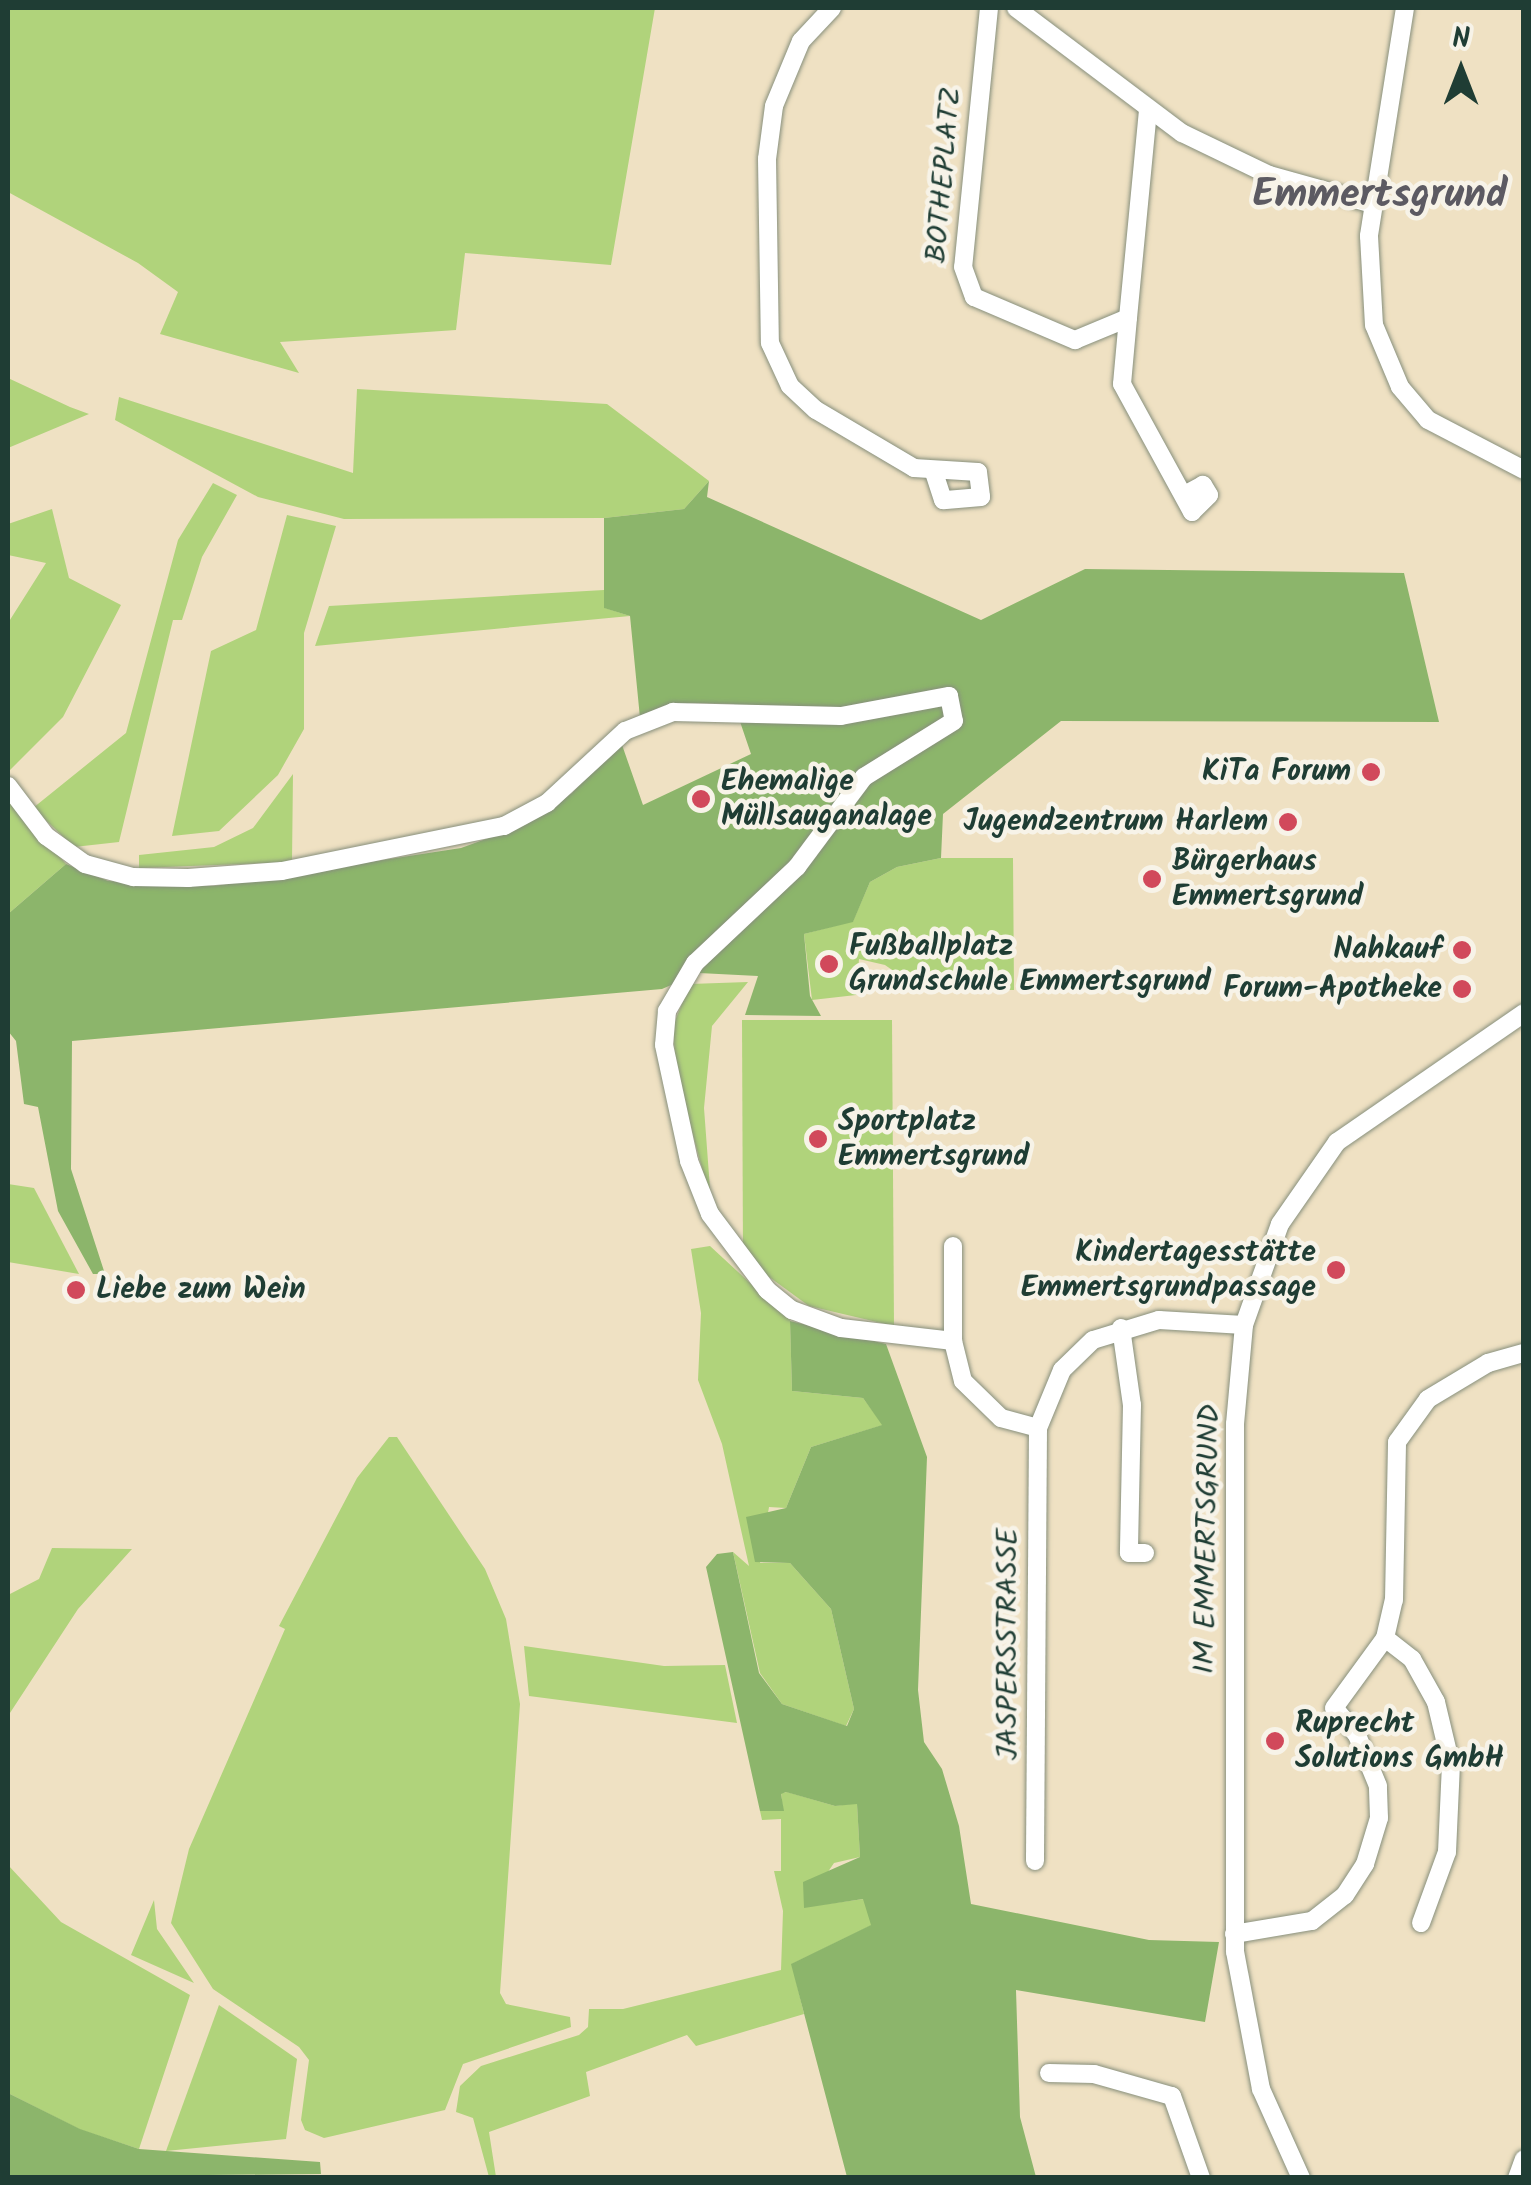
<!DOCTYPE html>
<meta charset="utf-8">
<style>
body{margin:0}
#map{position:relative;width:1531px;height:2185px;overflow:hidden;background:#efe1c3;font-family:Kalam,sans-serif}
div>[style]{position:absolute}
.green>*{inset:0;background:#b0d37b}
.forest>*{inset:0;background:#8cb56b}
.roads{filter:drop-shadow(0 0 2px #878f7c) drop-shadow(0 0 2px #878f7c)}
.minor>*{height:18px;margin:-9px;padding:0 9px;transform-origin:9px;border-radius:9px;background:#fff}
.dots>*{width:28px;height:28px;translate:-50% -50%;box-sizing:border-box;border:5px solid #f7f3e8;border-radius:50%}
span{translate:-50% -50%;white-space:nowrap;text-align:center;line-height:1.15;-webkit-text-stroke:9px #f7f3e8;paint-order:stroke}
.street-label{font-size:30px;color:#1f3d34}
.poi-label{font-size:30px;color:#1f3d34;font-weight:700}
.right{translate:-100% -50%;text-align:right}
.left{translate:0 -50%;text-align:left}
.district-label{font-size:40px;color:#5c5a62;font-weight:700}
.frame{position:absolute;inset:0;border:10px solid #1f3d34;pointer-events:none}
.north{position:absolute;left:1411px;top:20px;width:100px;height:100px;-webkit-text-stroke:8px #f7f3e8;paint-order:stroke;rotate:0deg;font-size:28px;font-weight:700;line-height:40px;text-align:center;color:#1f3d34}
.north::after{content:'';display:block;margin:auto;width:35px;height:45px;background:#1f3d34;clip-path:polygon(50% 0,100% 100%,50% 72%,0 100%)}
</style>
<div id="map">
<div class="green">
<i style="clip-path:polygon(8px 8px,655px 8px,611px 265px,465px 253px,456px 330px,280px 342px,299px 373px,160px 334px,178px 292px,138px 263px,8px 192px)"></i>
<i style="clip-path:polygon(8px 378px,70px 407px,89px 414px,8px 448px)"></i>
<i style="clip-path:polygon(357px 389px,607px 404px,709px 481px,684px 509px,604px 518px,344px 519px,258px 497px,115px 420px,119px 397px,353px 473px)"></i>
<i style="clip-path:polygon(213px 483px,237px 495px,202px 557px,182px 620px,173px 620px,119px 842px,74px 847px,33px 808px,126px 733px,178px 540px)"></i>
<i style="clip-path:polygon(52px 509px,69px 578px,121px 605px,63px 717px,8px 772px,8px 623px,46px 563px,8px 555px,8px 524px)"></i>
<i style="clip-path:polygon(287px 515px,336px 526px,304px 633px,304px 729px,278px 775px,219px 831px,172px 836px,211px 651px,256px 630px)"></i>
<i style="clip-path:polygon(604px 590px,605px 608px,630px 616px,315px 646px,329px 606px)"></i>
<i style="clip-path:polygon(293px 774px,292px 862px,139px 868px,139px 855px,214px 847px,253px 828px)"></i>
<i style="clip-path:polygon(8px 799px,66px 864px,8px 914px)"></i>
<i style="clip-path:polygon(941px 858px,1013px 858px,1014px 990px,918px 988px,885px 965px,859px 959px,856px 995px,812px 1000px,804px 934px,853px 921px,870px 882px,897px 867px)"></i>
<i style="clip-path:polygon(748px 982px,712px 1026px,704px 1108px,711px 1202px,676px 1071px,673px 1026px,690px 984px)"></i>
<i style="clip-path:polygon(742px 1020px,892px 1020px,894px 1326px,809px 1306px,743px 1258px)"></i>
<i style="clip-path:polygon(8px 1184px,34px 1188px,79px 1274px,8px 1262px)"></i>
<i style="clip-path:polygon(710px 1246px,790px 1320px,792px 1391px,863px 1398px,883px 1425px,811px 1447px,786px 1508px,769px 1507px,760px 1563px,790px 1563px,831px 1609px,854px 1709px,846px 1726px,782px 1704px,760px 1673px,733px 1552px,749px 1566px,722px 1444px,698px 1380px,701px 1313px,691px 1249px)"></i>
<i style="clip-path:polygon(389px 1437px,397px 1437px,485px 1569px,506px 1619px,520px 1704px,500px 1993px,506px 2004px,570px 2017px,571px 2027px,463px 2064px,445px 2110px,324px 2138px,305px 2130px,301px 2120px,309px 2060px,299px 2047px,213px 1989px,171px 1923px,189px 1849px,285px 1629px,279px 1626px,357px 1478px)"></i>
<i style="clip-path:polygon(52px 1548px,132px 1549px,78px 1609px,8px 1716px,8px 1595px,39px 1579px)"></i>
<i style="clip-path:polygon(524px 1646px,664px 1666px,725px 1665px,737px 1723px,529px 1696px)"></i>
<i style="clip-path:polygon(787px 1792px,835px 1806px,857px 1803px,860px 1857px,834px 1863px,804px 1907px,864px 1899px,872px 1925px,792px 1964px,804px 2014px,696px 2046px,687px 2035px,586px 2072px,590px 2096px,489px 2132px,496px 2177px,489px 2177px,473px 2118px,456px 2112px,460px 2086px,481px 2066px,579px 2035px,588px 2027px,589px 2009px,623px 2009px,781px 1970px,783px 1911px,774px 1871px,781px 1871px,781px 1819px,762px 1820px,760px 1811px,783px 1811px,781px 1793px)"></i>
<i style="clip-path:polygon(8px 1865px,61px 1922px,190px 1995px,139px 2149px,81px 2130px,8px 2093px)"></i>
<i style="clip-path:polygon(154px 1900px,157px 1929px,194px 1983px,131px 1955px)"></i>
<i style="clip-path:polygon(219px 2005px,297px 2059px,286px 2139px,166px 2151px)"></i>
</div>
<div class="forest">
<i style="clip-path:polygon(709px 481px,707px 497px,981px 620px,1085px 569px,1404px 573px,1439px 722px,1061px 721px,943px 814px,941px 858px,897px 867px,870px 882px,853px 922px,804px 934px,810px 996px,821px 1016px,745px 1015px,758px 976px,699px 973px,662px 989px,72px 1041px,71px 1169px,105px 1274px,93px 1274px,58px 1211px,38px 1107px,24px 1104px,16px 1041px,8px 1031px,8px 914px,66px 864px,108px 881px,214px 886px,461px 848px,527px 824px,572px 793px,621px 742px,643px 805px,751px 754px,734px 704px,691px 703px,640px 718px,630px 616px,604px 608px,604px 518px,684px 509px)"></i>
<i style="clip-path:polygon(790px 1321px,886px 1344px,927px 1457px,918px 1690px,924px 1742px,942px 1769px,959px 1826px,971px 1904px,1149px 1940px,1219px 1942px,1205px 2022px,1016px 1990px,1020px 2117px,1036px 2177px,847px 2177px,791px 1964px,871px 1925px,863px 1899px,804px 1908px,803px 1882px,860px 1857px,857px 1804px,835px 1806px,786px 1792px,781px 1794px,784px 1811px,760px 1811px,706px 1567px,717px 1554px,733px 1552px,759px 1673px,782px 1704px,847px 1726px,854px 1709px,831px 1609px,790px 1563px,755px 1562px,746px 1517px,786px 1508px,811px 1447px,882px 1425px,863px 1398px,792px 1391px)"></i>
<i style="clip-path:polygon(8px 2093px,80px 2129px,139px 2149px,320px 2162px,321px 2174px,8px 2177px)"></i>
</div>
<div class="roads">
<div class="minor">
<i style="left:832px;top:8px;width:45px;rotate:133.2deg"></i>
<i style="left:801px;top:41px;width:70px;rotate:112.6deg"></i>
<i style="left:774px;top:106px;width:53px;rotate:97.5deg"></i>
<i style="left:767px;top:159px;width:184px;rotate:89.1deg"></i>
<i style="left:770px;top:343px;width:47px;rotate:65.1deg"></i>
<i style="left:790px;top:386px;width:35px;rotate:43deg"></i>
<i style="left:816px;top:410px;width:114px;rotate:30.6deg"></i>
<i style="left:914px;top:468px;width:64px;rotate:3.6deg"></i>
<i style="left:978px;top:472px;width:25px;rotate:83deg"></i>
<i style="left:981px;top:497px;width:38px;rotate:175deg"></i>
<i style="left:943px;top:500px;width:29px;rotate:-108deg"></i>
<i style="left:989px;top:8px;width:260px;rotate:95.7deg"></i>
<i style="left:963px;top:267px;width:32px;rotate:70deg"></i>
<i style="left:974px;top:297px;width:110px;rotate:23.1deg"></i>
<i style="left:1075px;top:340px;width:57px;rotate:-22.5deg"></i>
<i style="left:1128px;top:318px;width:207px;rotate:-84.5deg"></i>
<i style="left:1016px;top:8px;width:208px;rotate:37deg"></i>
<i style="left:1182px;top:133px;width:97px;rotate:25.8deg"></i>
<i style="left:1269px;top:175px;width:108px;rotate:15.6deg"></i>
<i style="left:1405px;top:8px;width:231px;rotate:99deg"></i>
<i style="left:1369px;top:236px;width:89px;rotate:86.8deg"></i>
<i style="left:1374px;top:325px;width:67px;rotate:67.2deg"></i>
<i style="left:1400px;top:387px;width:43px;rotate:49.7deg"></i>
<i style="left:1428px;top:420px;width:108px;rotate:27.5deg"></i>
<i style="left:1128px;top:318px;width:66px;rotate:95.2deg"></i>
<i style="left:1122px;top:384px;width:146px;rotate:61.3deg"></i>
<i style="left:1192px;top:512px;width:24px;rotate:-45deg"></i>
<i style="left:1209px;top:495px;width:12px;rotate:-121deg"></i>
<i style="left:1203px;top:485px;width:21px;rotate:152deg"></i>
<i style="left:8px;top:786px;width:63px;rotate:52.8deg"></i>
<i style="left:46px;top:836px;width:48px;rotate:35.7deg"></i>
<i style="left:85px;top:864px;width:50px;rotate:15.2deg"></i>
<i style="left:133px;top:877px;width:55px;rotate:1deg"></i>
<i style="left:188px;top:878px;width:94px;rotate:-4.3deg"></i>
<i style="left:282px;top:871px;width:227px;rotate:-11.5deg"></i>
<i style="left:504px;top:826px;width:49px;rotate:-28.1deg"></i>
<i style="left:547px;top:803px;width:106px;rotate:-42.7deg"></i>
<i style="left:625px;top:731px;width:52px;rotate:-21.6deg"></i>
<i style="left:673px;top:712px;width:168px;rotate:1.4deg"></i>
<i style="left:841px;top:716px;width:110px;rotate:-10.5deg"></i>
<i style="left:949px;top:696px;width:25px;rotate:79deg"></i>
<i style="left:954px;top:721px;width:106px;rotate:148.1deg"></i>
<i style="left:864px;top:777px;width:112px;rotate:126.7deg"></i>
<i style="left:797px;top:867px;width:140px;rotate:136.7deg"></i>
<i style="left:695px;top:963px;width:56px;rotate:120.3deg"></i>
<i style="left:667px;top:1011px;width:34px;rotate:95deg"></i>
<i style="left:664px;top:1045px;width:119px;rotate:77.8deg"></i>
<i style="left:689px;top:1161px;width:57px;rotate:68.4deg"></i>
<i style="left:710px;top:1214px;width:95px;rotate:53.1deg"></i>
<i style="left:767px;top:1290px;width:32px;rotate:39deg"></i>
<i style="left:792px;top:1310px;width:52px;rotate:20.2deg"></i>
<i style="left:841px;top:1328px;width:113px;rotate:6.6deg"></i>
<i style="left:953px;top:1246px;width:95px;rotate:90deg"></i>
<i style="left:953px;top:1341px;width:41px;rotate:76deg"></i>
<i style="left:963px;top:1381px;width:53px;rotate:44.2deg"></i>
<i style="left:1001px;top:1418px;width:38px;rotate:15deg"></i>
<i style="left:1038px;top:1428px;width:433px;rotate:90.4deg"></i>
<i style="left:1121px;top:1328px;width:78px;rotate:81.9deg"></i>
<i style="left:1132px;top:1405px;width:148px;rotate:91.2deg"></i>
<i style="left:1129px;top:1553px;width:16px"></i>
<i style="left:1038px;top:1428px;width:63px;rotate:-67.5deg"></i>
<i style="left:1062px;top:1370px;width:43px;rotate:-44.1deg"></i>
<i style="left:1093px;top:1340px;width:69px;rotate:-16.9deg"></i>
<i style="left:1159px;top:1320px;width:85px;rotate:3.4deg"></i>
<i style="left:1421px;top:1923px;width:76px;rotate:-69.9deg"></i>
<i style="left:1447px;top:1852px;width:87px;rotate:-87.4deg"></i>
<i style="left:1451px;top:1765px;width:65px;rotate:-103.4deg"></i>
<i style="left:1436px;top:1702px;width:49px;rotate:-119.2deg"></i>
<i style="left:1412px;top:1659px;width:34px;rotate:-142deg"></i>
<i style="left:1385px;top:1638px;width:39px;rotate:-77deg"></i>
<i style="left:1394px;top:1600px;width:158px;rotate:-88.9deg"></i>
<i style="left:1397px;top:1442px;width:53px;rotate:-54.2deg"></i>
<i style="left:1428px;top:1399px;width:70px;rotate:-31deg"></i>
<i style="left:1488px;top:1363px;width:37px;rotate:-16deg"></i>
<i style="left:1234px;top:1934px;width:79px;rotate:-9.5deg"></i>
<i style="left:1312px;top:1921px;width:42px;rotate:-38.2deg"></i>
<i style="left:1345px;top:1895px;width:37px;rotate:-57deg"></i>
<i style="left:1365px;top:1864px;width:48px;rotate:-73.1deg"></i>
<i style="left:1379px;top:1818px;width:32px;rotate:-92deg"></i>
<i style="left:1378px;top:1786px;width:55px;rotate:-112.4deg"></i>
<i style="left:1357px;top:1735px;width:35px;rotate:-130deg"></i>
<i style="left:1334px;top:1708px;width:87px;rotate:-53.9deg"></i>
<i style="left:1049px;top:2073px;width:45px;rotate:1.3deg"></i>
<i style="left:1094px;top:2074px;width:81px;rotate:15.8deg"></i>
<i style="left:1172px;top:2096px;width:87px;rotate:70.5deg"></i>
<i style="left:1301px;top:2178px;width:98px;rotate:-114.2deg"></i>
<i style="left:1261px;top:2089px;width:139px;rotate:-100.7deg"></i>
<i style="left:1235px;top:1952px;width:528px;rotate:-90deg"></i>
<i style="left:1235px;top:1424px;width:99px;rotate:-84.8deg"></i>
<i style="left:1244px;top:1325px;width:107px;rotate:-70.4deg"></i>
<i style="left:1280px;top:1224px;width:100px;rotate:-55.2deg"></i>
<i style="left:1337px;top:1142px;width:227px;rotate:-34.6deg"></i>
<i style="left:1517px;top:2178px;width:20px;rotate:-70deg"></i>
</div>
</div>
<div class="dots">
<i style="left:1371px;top:772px;background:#d1495b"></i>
<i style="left:701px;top:799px;background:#d1495b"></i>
<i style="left:1288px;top:822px;background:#d1495b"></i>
<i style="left:1152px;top:879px;background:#d1495b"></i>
<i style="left:1462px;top:950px;background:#d1495b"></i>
<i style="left:829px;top:964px;background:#d1495b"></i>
<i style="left:1462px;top:989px;background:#d1495b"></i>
<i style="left:818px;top:1139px;background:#d1495b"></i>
<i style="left:1336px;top:1270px;background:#d1495b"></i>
<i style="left:76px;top:1290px;background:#d1495b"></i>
<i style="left:1275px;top:1741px;background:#d1495b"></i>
</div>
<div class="street-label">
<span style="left:945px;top:175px;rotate:-85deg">BOTHEPLATZ</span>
<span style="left:1208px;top:1539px;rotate:-89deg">IM EMMERTSGRUND</span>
<span style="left:1009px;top:1644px;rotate:-90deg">JASPERSSTRASSE</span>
</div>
<div class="poi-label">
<span class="right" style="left:1351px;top:772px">KiTa Forum</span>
<span class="left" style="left:721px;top:799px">Ehemalige<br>Müllsauganalage</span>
<span class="right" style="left:1268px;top:822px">Jugendzentrum Harlem</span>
<span class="left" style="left:1172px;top:879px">Bürgerhaus<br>Emmertsgrund</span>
<span class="left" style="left:849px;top:964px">Fußballplatz<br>Grundschule Emmertsgrund</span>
<span class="right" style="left:1442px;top:950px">Nahkauf</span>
<span class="right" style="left:1442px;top:989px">Forum-Apotheke</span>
<span class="left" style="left:838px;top:1139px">Sportplatz<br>Emmertsgrund</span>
<span class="right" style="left:1316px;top:1270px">Kindertagesstätte<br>Emmertsgrundpassage</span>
<span class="left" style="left:96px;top:1290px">Liebe zum Wein</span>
<span class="left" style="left:1295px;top:1741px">Ruprecht<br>Solutions GmbH</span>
</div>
<div class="district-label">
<span style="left:1380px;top:195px">Emmertsgrund</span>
</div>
<div class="frame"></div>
<div class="north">N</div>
</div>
